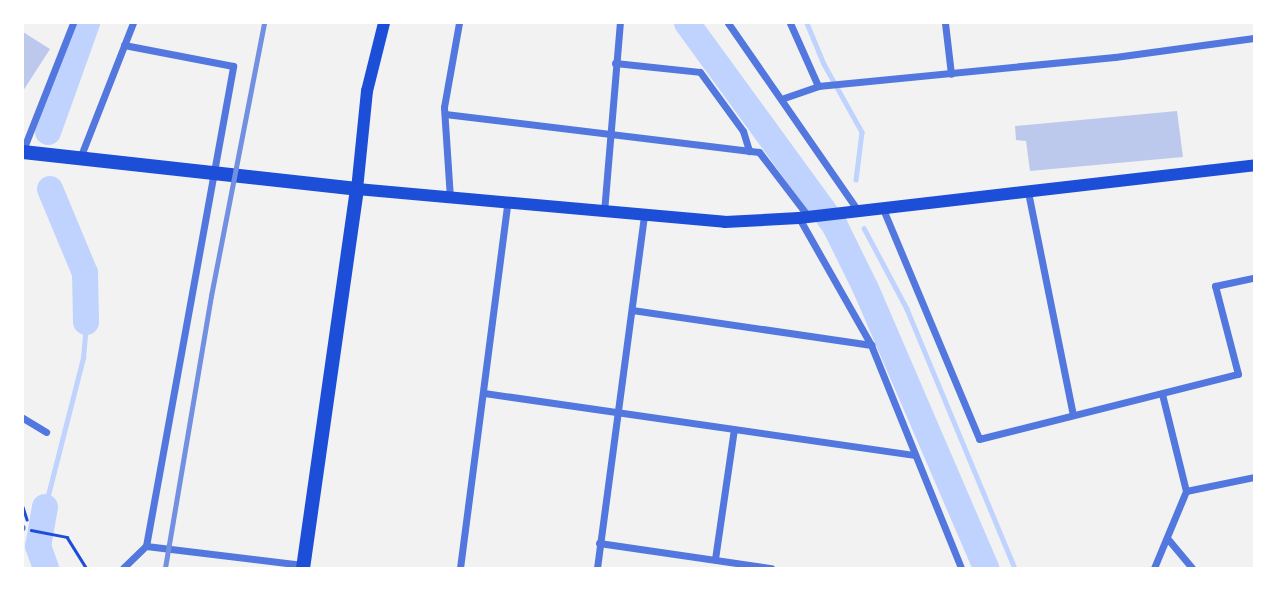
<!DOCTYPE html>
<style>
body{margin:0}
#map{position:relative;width:1277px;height:591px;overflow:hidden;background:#f2f2f2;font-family:"Sofia Sans Condensed",sans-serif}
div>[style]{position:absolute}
.stream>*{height:4.5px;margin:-2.25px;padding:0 2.25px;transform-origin:2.25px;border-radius:2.25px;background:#bfd3fe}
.river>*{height:26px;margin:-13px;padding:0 13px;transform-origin:13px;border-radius:13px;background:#bfd3fe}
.building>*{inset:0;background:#bdc9ec}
.path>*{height:2.5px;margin:-1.25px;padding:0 1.25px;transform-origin:1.25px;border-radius:1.25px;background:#1d4ed8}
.service>*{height:4.5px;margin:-2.25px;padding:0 2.25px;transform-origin:2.25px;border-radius:2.25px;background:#5277de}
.minor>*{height:7px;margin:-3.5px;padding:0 3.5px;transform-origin:3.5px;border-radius:3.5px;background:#5277de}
.secondary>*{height:12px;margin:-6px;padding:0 6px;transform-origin:6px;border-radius:6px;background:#1d4ed8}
.primary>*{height:14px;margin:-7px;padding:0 7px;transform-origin:7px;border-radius:7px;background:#1d4ed8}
.rail>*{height:4.5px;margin:-2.25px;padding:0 2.25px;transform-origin:2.25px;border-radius:2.25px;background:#7290e2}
span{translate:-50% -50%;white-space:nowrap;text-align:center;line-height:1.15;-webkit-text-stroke:6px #fff;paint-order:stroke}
.frame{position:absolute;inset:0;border:24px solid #fff;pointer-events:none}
</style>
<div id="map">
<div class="stream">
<i style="left:807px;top:23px;width:44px;rotate:67.5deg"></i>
<i style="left:824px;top:64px;width:78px;rotate:60.8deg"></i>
<i style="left:862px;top:132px;width:48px;rotate:97.1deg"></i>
<i style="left:864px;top:228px;width:92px;rotate:62deg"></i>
<i style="left:907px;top:309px;width:281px;rotate:67.4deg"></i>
<i style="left:45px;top:507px;width:154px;rotate:-75.7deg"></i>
<i style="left:83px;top:358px;width:36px;rotate:-85deg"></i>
</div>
<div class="river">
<i style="left:687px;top:23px;width:251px;rotate:53.9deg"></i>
<i style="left:835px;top:226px;width:70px;rotate:63.8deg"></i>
<i style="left:866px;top:289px;width:304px;rotate:66.7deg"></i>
<i style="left:48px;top:132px;width:116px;rotate:-70.3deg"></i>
<i style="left:50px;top:189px;width:91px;rotate:67.4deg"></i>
<i style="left:85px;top:273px;width:49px;rotate:88.8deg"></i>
<i style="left:45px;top:507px;width:40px;rotate:100deg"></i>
<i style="left:38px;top:546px;width:23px;rotate:70deg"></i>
</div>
<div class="building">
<i style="clip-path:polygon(23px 32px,50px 49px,23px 91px)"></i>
<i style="clip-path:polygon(1177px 111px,1183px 157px,1030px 171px,1026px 141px,1016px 140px,1015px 126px)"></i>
</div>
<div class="path">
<i style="left:23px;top:507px;width:13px;rotate:72deg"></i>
<i style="left:31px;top:530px;width:37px;rotate:11deg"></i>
<i style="left:67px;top:537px;width:36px;rotate:58deg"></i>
</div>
<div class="service">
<i style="left:23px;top:527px;width:1px;rotate:90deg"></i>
</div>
<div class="minor">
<i style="left:728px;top:23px;width:229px;rotate:55.3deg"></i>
<i style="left:790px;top:23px;width:69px;rotate:66deg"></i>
<i style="left:945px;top:23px;width:51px;rotate:83.3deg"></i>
<i style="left:615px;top:63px;width:85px;rotate:6deg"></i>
<i style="left:700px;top:72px;width:73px;rotate:53.9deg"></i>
<i style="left:743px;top:131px;width:21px;rotate:73deg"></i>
<i style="left:784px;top:98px;width:36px;rotate:-19deg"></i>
<i style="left:818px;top:86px;width:298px;rotate:-5.6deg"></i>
<i style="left:1115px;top:57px;width:140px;rotate:-7.8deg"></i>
<i style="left:445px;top:114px;width:316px;rotate:6.9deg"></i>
<i style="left:759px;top:152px;width:81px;rotate:52.6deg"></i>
<i style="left:23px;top:150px;width:136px;rotate:-68.5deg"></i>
<i style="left:80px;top:158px;width:145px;rotate:-68.6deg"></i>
<i style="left:1028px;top:192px;width:227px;rotate:78.6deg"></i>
<i style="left:450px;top:198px;width:91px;rotate:-93.8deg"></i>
<i style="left:444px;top:107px;width:85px;rotate:-79.9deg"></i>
<i style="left:883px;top:209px;width:249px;rotate:67.3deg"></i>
<i style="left:979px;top:439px;width:267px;rotate:-14.1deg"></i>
<i style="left:1238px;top:374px;width:91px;rotate:-104.6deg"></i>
<i style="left:1215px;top:286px;width:40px;rotate:-12deg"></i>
<i style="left:604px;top:212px;width:190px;rotate:-85.2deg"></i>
<i style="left:799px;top:218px;width:146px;rotate:60.4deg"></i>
<i style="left:871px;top:345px;width:240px;rotate:68deg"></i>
<i style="left:632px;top:310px;width:242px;rotate:8.3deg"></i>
<i style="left:484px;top:393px;width:434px;rotate:8.2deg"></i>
<i style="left:23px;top:418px;width:27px;rotate:31deg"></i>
<i style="left:1186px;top:491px;width:69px;rotate:-11.6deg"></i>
<i style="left:1167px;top:538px;width:39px;rotate:50deg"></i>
<i style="left:599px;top:543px;width:174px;rotate:8.3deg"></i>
<i style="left:146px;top:546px;width:158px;rotate:6.9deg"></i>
<i style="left:715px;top:559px;width:131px;rotate:-81.7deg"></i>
<i style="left:123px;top:568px;width:32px;rotate:-44deg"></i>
<i style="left:146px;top:546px;width:488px;rotate:-79.7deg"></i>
<i style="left:233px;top:66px;width:111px;rotate:-169.1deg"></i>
<i style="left:460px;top:568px;width:367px;rotate:-82.6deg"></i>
<i style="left:597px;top:568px;width:354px;rotate:-82.4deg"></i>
<i style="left:1154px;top:568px;width:83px;rotate:-67.4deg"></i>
<i style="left:1186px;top:491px;width:100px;rotate:-103.9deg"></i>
</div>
<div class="secondary">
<i style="left:384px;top:23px;width:70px;rotate:104deg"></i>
<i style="left:367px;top:91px;width:99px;rotate:95.8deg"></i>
<i style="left:357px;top:189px;width:369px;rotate:5.1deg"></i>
<i style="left:725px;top:222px;width:74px;rotate:-3.1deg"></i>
<i style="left:799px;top:218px;width:458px;rotate:-6.6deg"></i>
</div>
<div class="primary">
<i style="left:23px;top:152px;width:336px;rotate:6.3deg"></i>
<i style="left:357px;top:189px;width:383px;rotate:98.1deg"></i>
</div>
<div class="rail">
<i style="left:165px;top:568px;width:276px;rotate:-80.4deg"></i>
<i style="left:211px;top:296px;width:278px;rotate:-79deg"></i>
</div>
<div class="frame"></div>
</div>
